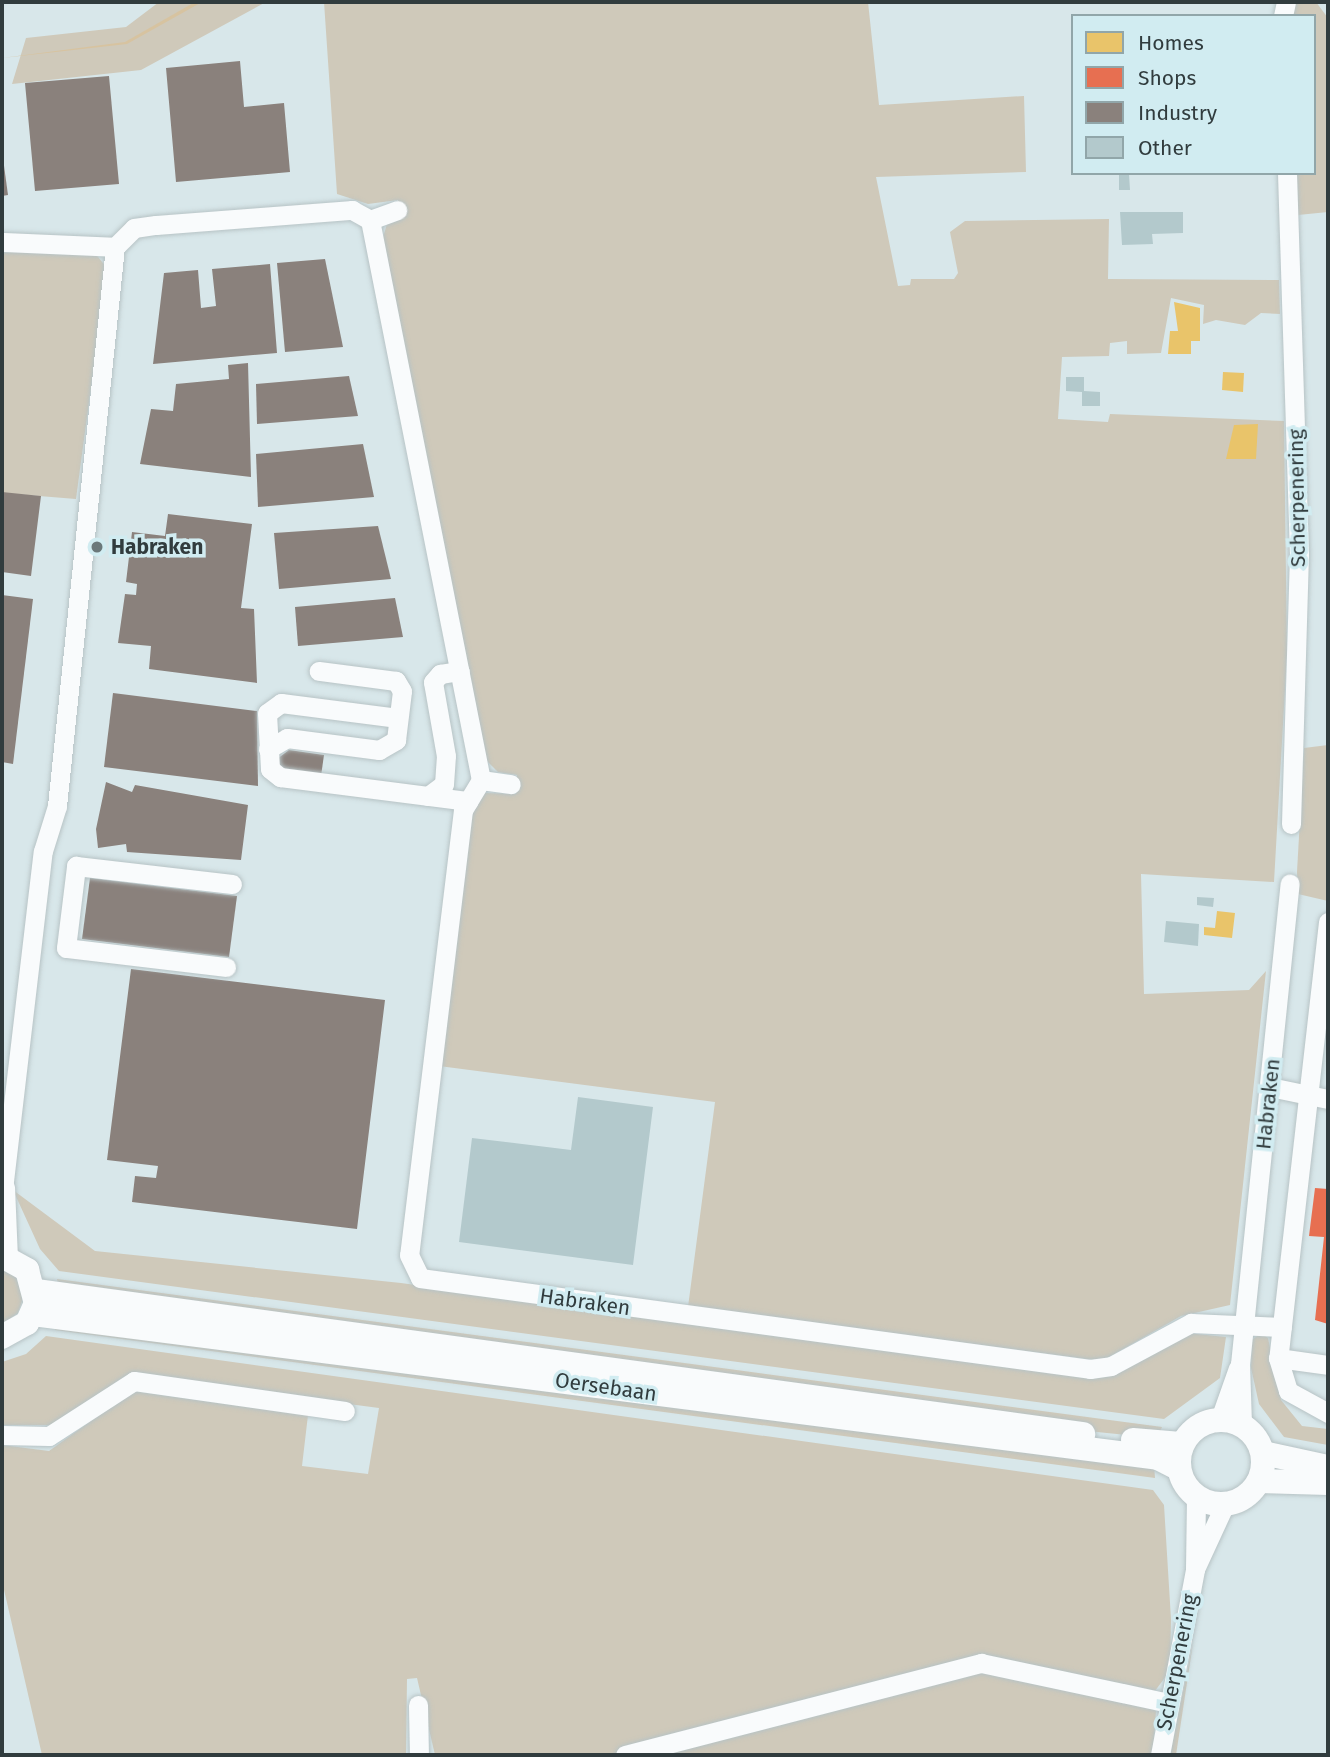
<!DOCTYPE html>
<style>
body{margin:0}
#map{position:relative;width:1330px;height:1757px;overflow:hidden;background:#d8e7ea;font-family:"Fira Sans",sans-serif}
div>[style]{position:absolute}
.green>*{inset:0;background:#cfc9ba}
.water>*{inset:0;background:#d7c3a0}
.homes>*{inset:0;background:#e9c46a}
.shops>*{inset:0;background:#e76f51}
.industry>*{inset:0;background:#8a817c}
.building>*{inset:0;background:#b3c9cc}
.roads{filter:drop-shadow(0 0 2px #b7c3c5) drop-shadow(0 0 2px #b7c3c5)}
.minor>*{height:19px;margin:-9.5px;padding:0 9.5px;transform-origin:9.5px;border-radius:9.5px;background:#f9fbfc}
.major>*{height:24px;margin:-12px;padding:0 12px;transform-origin:12px;border-radius:12px;background:#f9fbfc}
.major>.ring{margin:-12px;padding:0;box-sizing:content-box;background:none;border:24px solid #f9fbfc;border-radius:50%}
.dots>*{width:19px;height:19px;translate:-50% -50%;box-sizing:border-box;border:4px solid #d1ecf1;border-radius:50%}
span{translate:-50% -50%;white-space:nowrap;text-align:center;line-height:1.15;-webkit-text-stroke:7px #d1ecf1;paint-order:stroke}
.street-label{font-size:21px;color:#313c3e}
.poi-label{font-size:21px;color:#313c3e;font-weight:700}
.left{translate:0 -50%;text-align:left}
.frame{position:absolute;inset:0;border:4px solid #313c3e;pointer-events:none}
.legend{position:absolute;left:1071px;top:14px;width:245px;height:161px;box-sizing:border-box;background:#d1ecf1;border:2px solid #91a6a9;margin:0;padding:9px 12px;list-style:none;font-size:21px;color:#313c3e}
.legend li{display:flex;align-items:center;gap:14px;height:35px}
.legend b{width:35px;border:2px solid #91a6a9}
</style>
<div id="map">
<div class="green">
<i style="clip-path:polygon(159px 2px,266px 2px,141px 70px,12px 84px,26px 38px,126px 27px)"></i>
<i style="clip-path:polygon(324px 2px,868px 2px,879px 105px,1024px 96px,1026px 172px,876px 177px,898px 286px,910px 285px,911px 279px,954px 279px,958px 273px,950px 232px,965px 221px,1109px 219px,1108px 279px,1279px 280px,1280px 314px,1261px 313px,1245px 325px,1216px 320px,1203px 324px,1204px 305px,1171px 298px,1161px 353px,1127px 354px,1127px 341px,1110px 343px,1109px 356px,1062px 357px,1058px 419px,1108px 422px,1110px 414px,1284px 421px,1287px 654px,1274px 882px,1141px 874px,1144px 994px,1249px 990px,1266px 971px,1230px 1305px,1181px 1316px,1102px 1361px,688px 1307px,715px 1102px,439px 1066px,471px 807px,485px 793px,516px 794px,517px 775px,498px 772px,487px 761px,381px 244px,387px 224px,400px 217px,398px 200px,368px 204px,337px 194px)"></i>
<i style="clip-path:polygon(1293px 2px,1316px 2px,1328px 18px,1328px 212px,1298px 215px,1296px 173px,1314px 173px,1314px 16px,1290px 16px)"></i>
<i style="clip-path:polygon(26px 250px,94px 252px,107px 268px,76px 499px,2px 493px,2px 253px)"></i>
<i style="clip-path:polygon(1328px 745px,1328px 901px,1298px 894px,1297px 872px,1304px 748px)"></i>
<i style="clip-path:polygon(13px 1190px,95px 1251px,401px 1283px,1089px 1378px,1122px 1371px,1187px 1333px,1226px 1337px,1220px 1378px,1164px 1419px,59px 1271px,40px 1249px)"></i>
<i style="clip-path:polygon(2px 1270px,16px 1277px,23px 1298px,18px 1313px,2px 1324px)"></i>
<i style="clip-path:polygon(57px 1279px,729px 1369px,1162px 1427px,1157px 1438px,1097px 1432px,60px 1294px)"></i>
<i style="clip-path:polygon(56px 1319px,1154px 1464px,1155px 1478px,55px 1330px)"></i>
<i style="clip-path:polygon(1261px 1333px,1268px 1338px,1281px 1400px,1302px 1426px,1328px 1429px,1328px 1445px,1284px 1437px,1259px 1404px,1251px 1368px,1252px 1340px)"></i>
<i style="clip-path:polygon(46px 1336px,1153px 1490px,1164px 1505px,1171px 1619px,1170px 1671px,1145px 1704px,1156px 1711px,1153px 1755px,435px 1755px,417px 1678px,407px 1679px,406px 1755px,42px 1755px,2px 1581px,2px 1445px,49px 1451px,133px 1391px,308px 1415px,302px 1466px,368px 1474px,379px 1408px,129px 1375px,55px 1425px,2px 1425px,2px 1362px,26px 1354px)"></i>
<i style="clip-path:polygon(1193px 1643px,1176px 1755px,1170px 1755px)"></i>
</div>
<div class="water">
<i style="clip-path:polygon(195px 2px,202px 2px,127px 44px,2px 58px,125px 42px)"></i>
</div>
<div class="homes">
<i style="clip-path:polygon(1174px 302px,1200px 308px,1200px 341px,1191px 341px,1191px 354px,1168px 354px,1170px 331px,1178px 331px)"></i>
<i style="clip-path:polygon(1223px 372px,1244px 373px,1243px 392px,1222px 390px)"></i>
<i style="clip-path:polygon(1258px 424px,1256px 459px,1226px 459px,1234px 425px)"></i>
<i style="clip-path:polygon(1217px 911px,1235px 913px,1232px 938px,1204px 935px,1204px 927px,1215px 928px)"></i>
</div>
<div class="shops">
<i style="clip-path:polygon(1315px 1188px,1328px 1189px,1328px 1324px,1315px 1320px,1324px 1237px,1309px 1236px)"></i>
</div>
<div class="industry">
<i style="clip-path:polygon(240px 61px,244px 107px,284px 103px,290px 172px,176px 182px,166px 68px)"></i>
<i style="clip-path:polygon(109px 76px,119px 184px,35px 191px,25px 83px)"></i>
<i style="clip-path:polygon(2px 151px,8px 195px,2px 196px)"></i>
<i style="clip-path:polygon(325px 259px,343px 347px,285px 352px,277px 263px)"></i>
<i style="clip-path:polygon(270px 264px,277px 353px,153px 364px,164px 273px,198px 270px,201px 308px,216px 306px,212px 269px)"></i>
<i style="clip-path:polygon(248px 363px,251px 477px,140px 464px,151px 409px,173px 411px,176px 384px,229px 379px,228px 365px)"></i>
<i style="clip-path:polygon(349px 376px,358px 416px,257px 424px,256px 384px)"></i>
<i style="clip-path:polygon(363px 444px,374px 497px,258px 507px,256px 454px)"></i>
<i style="clip-path:polygon(2px 492px,41px 496px,31px 576px,2px 572px)"></i>
<i style="clip-path:polygon(168px 514px,252px 524px,241px 608px,254px 609px,257px 683px,149px 669px,151px 646px,118px 643px,125px 594px,136px 595px,137px 584px,126px 582px,132px 532px,165px 536px)"></i>
<i style="clip-path:polygon(378px 526px,391px 579px,279px 589px,274px 533px)"></i>
<i style="clip-path:polygon(2px 595px,33px 599px,13px 764px,2px 762px)"></i>
<i style="clip-path:polygon(395px 598px,403px 637px,298px 646px,295px 607px)"></i>
<i style="clip-path:polygon(113px 693px,257px 711px,258px 786px,104px 767px)"></i>
<i style="clip-path:polygon(289px 750px,324px 755px,321px 776px,281px 769px,277px 759px)"></i>
<i style="clip-path:polygon(106px 782px,132px 792px,135px 785px,248px 805px,241px 860px,127px 852px,126px 844px,98px 848px,96px 829px)"></i>
<i style="clip-path:polygon(90px 878px,237px 896px,229px 957px,82px 939px)"></i>
<i style="clip-path:polygon(131px 969px,385px 1000px,357px 1229px,132px 1202px,135px 1176px,156px 1178px,158px 1166px,107px 1160px)"></i>
</div>
<div class="building">
<i style="clip-path:polygon(1129px 174px,1130px 190px,1119px 190px,1119px 175px)"></i>
<i style="clip-path:polygon(1120px 212px,1183px 212px,1183px 233px,1152px 234px,1153px 244px,1122px 245px)"></i>
<i style="clip-path:polygon(1066px 377px,1084px 377px,1084px 391px,1100px 392px,1100px 406px,1082px 406px,1082px 392px,1066px 391px)"></i>
<i style="clip-path:polygon(1197px 897px,1214px 898px,1213px 907px,1197px 905px)"></i>
<i style="clip-path:polygon(1166px 921px,1199px 924px,1198px 946px,1164px 942px)"></i>
<i style="clip-path:polygon(578px 1097px,653px 1107px,633px 1265px,459px 1242px,472px 1138px,571px 1150px)"></i>
</div>
<div class="roads">
<div class="minor">
<i style="left:1283px;top:16px;width:14px;rotate:-78deg"></i>
<i style="left:1287px;top:173px;width:381px;rotate:88.2deg"></i>
<i style="left:1299px;top:554px;width:270px;rotate:91.7deg"></i>
<i style="left:370px;top:220px;width:29px;rotate:-20deg"></i>
<i style="left:2px;top:242px;width:113px;rotate:2.5deg"></i>
<i style="left:398px;top:718px;width:118px;rotate:-172.7deg"></i>
<i style="left:281px;top:703px;width:17px;rotate:144deg"></i>
<i style="left:267px;top:713px;width:56px;rotate:86.9deg"></i>
<i style="left:270px;top:769px;width:13px;rotate:39deg"></i>
<i style="left:280px;top:777px;width:190px;rotate:7.3deg"></i>
<i style="left:268px;top:749px;width:22px;rotate:-30deg"></i>
<i style="left:287px;top:738px;width:93px;rotate:7.4deg"></i>
<i style="left:379px;top:750px;width:20px;rotate:-30deg"></i>
<i style="left:396px;top:740px;width:49px;rotate:-83deg"></i>
<i style="left:402px;top:691px;width:12px;rotate:-121deg"></i>
<i style="left:396px;top:681px;width:78px;rotate:-172.6deg"></i>
<i style="left:481px;top:780px;width:30px;rotate:8deg"></i>
<i style="left:428px;top:796px;width:20px;rotate:-37deg"></i>
<i style="left:444px;top:784px;width:28px;rotate:-86deg"></i>
<i style="left:446px;top:756px;width:75px;rotate:-100deg"></i>
<i style="left:433px;top:682px;width:11px;rotate:-49deg"></i>
<i style="left:440px;top:674px;width:20px;rotate:-9deg"></i>
<i style="left:1328px;top:922px;width:439px;rotate:96.5deg"></i>
<i style="left:1278px;top:1358px;width:34px;rotate:73deg"></i>
<i style="left:1288px;top:1391px;width:46px;rotate:28.8deg"></i>
<i style="left:226px;top:967px;width:161px;rotate:-173.2deg"></i>
<i style="left:66px;top:948px;width:83px;rotate:-83deg"></i>
<i style="left:76px;top:866px;width:157px;rotate:6.6deg"></i>
<i style="left:1270px;top:1087px;width:59px;rotate:11.7deg"></i>
<i style="left:5px;top:1187px;width:71px;rotate:87.6deg"></i>
<i style="left:2px;top:1198px;width:349px;rotate:-83.3deg"></i>
<i style="left:43px;top:851px;width:47px;rotate:-72.7deg"></i>
<i style="left:57px;top:806px;width:562px;rotate:-84.08deg"></i>
<i style="left:115px;top:247px;width:27px;rotate:-45deg"></i>
<i style="left:134px;top:228px;width:22px;rotate:-8deg"></i>
<i style="left:156px;top:225px;width:197px;rotate:-4.4deg"></i>
<i style="left:352px;top:210px;width:21px;rotate:29deg"></i>
<i style="left:370px;top:220px;width:571px;rotate:78.79deg"></i>
<i style="left:481px;top:780px;width:35px;rotate:121deg"></i>
<i style="left:463px;top:810px;width:448px;rotate:96.9deg"></i>
<i style="left:409px;top:1255px;width:25px;rotate:64deg"></i>
<i style="left:420px;top:1278px;width:676px;rotate:7.73deg"></i>
<i style="left:1090px;top:1369px;width:21px;rotate:-8deg"></i>
<i style="left:1111px;top:1366px;width:91px;rotate:-28.3deg"></i>
<i style="left:1191px;top:1323px;width:91px;rotate:2.5deg"></i>
<i style="left:1278px;top:1358px;width:50px;rotate:8deg"></i>
<i style="left:1220px;top:1419px;width:54px;rotate:-70.6deg"></i>
<i style="left:1242px;top:1424px;width:60px;rotate:-91.9deg"></i>
<i style="left:1240px;top:1364px;width:483px;rotate:-84.1deg"></i>
<i style="left:2px;top:1435px;width:47px;rotate:1.2deg"></i>
<i style="left:49px;top:1436px;width:101px;rotate:-32.9deg"></i>
<i style="left:134px;top:1381px;width:213px;rotate:8.1deg"></i>
<i style="left:1195px;top:1569px;width:72px;rotate:-89.2deg"></i>
<i style="left:418px;top:1705px;width:50px;rotate:88.9deg"></i>
<i style="left:625px;top:1755px;width:368px;rotate:-14.5deg"></i>
<i style="left:981px;top:1663px;width:192px;rotate:12deg"></i>
<i style="left:1160px;top:1755px;width:189px;rotate:-79.3deg"></i>
<i style="left:1195px;top:1569px;width:72px;rotate:-65.2deg"></i>
</div>
<div class="major">
<i style="left:2px;top:1256px;width:29px;rotate:29deg"></i>
<i style="left:27px;top:1270px;width:34px;rotate:75deg"></i>
<i style="left:36px;top:1303px;width:22px;rotate:114deg"></i>
<i style="left:27px;top:1323px;width:29px;rotate:151deg"></i>
<i style="left:36px;top:1291px;width:1057px;rotate:7.78deg"></i>
<i style="left:33px;top:1314px;width:1134px;rotate:7.29deg"></i>
<i style="left:1158px;top:1458px;width:22px;rotate:27deg"></i>
<i class="ring" style="left:1179px;top:1420px;width:60px;height:60px"></i>
<i style="left:1133px;top:1440px;width:48px;rotate:4.8deg"></i>
<i style="left:1263px;top:1453px;width:66px;rotate:12.2deg"></i>
<i style="left:1259px;top:1481px;width:69px;rotate:1.7deg"></i>
</div>
</div>
<div class="dots">
<i style="left:97px;top:547px;background:#6b787a"></i>
</div>
<div class="street-label">
<span style="left:1297px;top:498px;rotate:-91deg">Scherpenering</span>
<span style="left:1268px;top:1104px;rotate:-84deg">Habraken</span>
<span style="left:585px;top:1302px;rotate:8deg">Habraken</span>
<span style="left:606px;top:1387px;rotate:8deg">Oersebaan</span>
<span style="left:1177px;top:1662px;rotate:-79deg">Scherpenering</span>
</div>
<div class="poi-label">
<span class="left" style="left:111px;top:547px">Habraken</span>
</div>
<div class="frame"></div>
<ul class="legend">
<li><b style="height:19px;background:#e9c46a"></b>Homes</li>
<li><b style="height:19px;background:#e76f51"></b>Shops</li>
<li><b style="height:19px;background:#8a817c"></b>Industry</li>
<li><b style="height:19px;background:#b3c9cc"></b>Other</li>
</ul>
</div>
